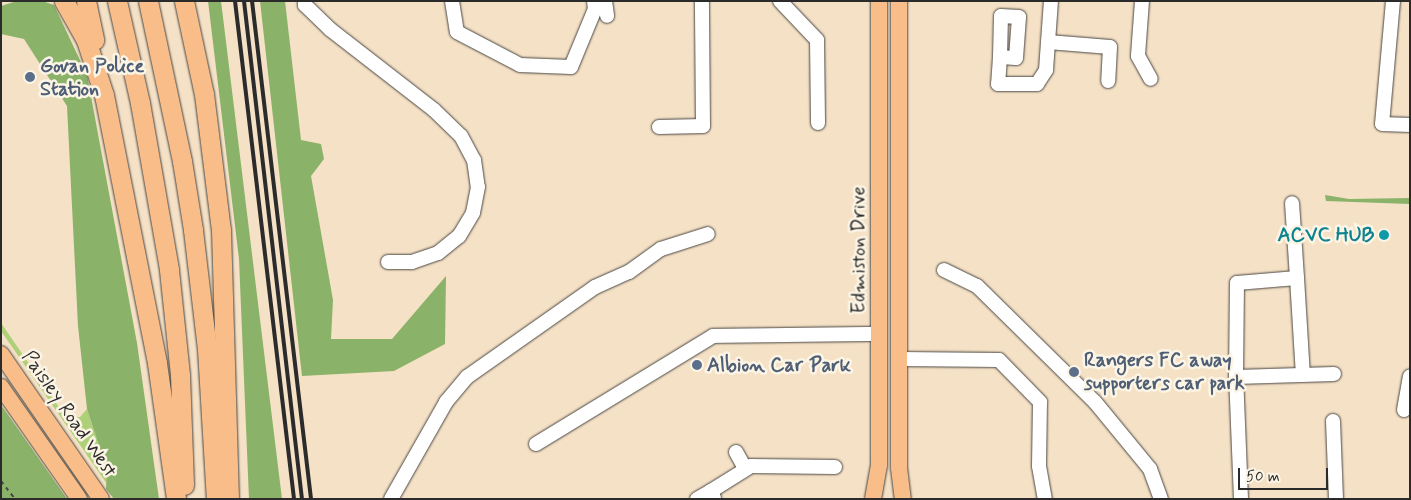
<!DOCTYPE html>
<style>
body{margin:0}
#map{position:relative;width:1411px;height:500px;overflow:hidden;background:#f5e1c6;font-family:Mynerve,sans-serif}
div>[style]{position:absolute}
.green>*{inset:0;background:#aed078}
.forest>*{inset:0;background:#8ab268}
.path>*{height:2px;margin-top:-1px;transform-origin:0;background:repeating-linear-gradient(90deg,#494642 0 4px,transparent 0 8px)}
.roads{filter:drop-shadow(0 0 1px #494642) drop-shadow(0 0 1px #494642)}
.minor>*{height:14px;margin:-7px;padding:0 7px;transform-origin:7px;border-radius:7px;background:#fff}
.major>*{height:16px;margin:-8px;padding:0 8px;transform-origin:8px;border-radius:8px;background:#f9bd89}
.highway>*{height:19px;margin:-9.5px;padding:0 9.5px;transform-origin:9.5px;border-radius:9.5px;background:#f9bd89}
.rail>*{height:4px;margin:-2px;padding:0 2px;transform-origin:2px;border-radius:2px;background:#2b2b2b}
.dots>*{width:14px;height:14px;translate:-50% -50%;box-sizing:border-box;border:2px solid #fcf5e5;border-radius:50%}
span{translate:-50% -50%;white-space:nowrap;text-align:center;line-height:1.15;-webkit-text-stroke:5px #fcf5e5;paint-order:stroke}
.service-label{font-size:20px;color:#4e5e75;font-weight:700}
.left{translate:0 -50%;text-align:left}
.culture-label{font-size:20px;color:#0d838f;font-weight:700}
.right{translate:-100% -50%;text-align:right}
.street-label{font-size:20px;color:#2b2b2b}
.frame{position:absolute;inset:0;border:2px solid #2b2b2b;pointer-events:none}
.scale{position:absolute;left:1238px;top:468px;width:90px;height:22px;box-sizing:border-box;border:2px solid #2b2b2b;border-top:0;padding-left:6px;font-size:15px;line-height:18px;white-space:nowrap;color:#2b2b2b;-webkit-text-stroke:4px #fcf5e5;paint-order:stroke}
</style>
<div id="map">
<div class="green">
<i style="clip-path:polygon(1px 323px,63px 413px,74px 418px,80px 417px,87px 409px,107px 470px,107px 484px,1px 331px)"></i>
</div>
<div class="forest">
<i style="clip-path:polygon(17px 1px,42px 1px,54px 5px,87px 75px,137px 343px,159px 499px,114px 499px,106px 489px,107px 470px,87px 409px,78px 326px,67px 106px,24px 39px,1px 34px,1px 6px)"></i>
<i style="clip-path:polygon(208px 1px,221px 1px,282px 499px,249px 499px,239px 259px)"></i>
<i style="clip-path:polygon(260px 1px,285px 1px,301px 140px,321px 144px,324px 159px,311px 176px,333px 300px,331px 339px,392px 339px,446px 276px,445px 344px,394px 371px,302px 376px)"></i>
<i style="clip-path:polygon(1325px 195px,1349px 199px,1410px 198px,1410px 204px,1326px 201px)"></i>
<i style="clip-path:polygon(1px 405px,67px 499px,1px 499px)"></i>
</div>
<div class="path">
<i style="left:1px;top:481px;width:23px;rotate:52deg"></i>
</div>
<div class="roads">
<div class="minor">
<i style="left:305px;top:1px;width:4px;rotate:90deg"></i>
<i style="left:305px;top:5px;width:36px;rotate:44deg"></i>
<i style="left:331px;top:30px;width:130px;rotate:37.8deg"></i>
<i style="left:434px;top:110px;width:37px;rotate:44deg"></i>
<i style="left:461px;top:136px;width:27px;rotate:62deg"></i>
<i style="left:474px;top:160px;width:27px;rotate:82deg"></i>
<i style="left:478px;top:187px;width:26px;rotate:101deg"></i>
<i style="left:473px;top:213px;width:27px;rotate:121deg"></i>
<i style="left:459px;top:236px;width:27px;rotate:141deg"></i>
<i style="left:438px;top:253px;width:28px;rotate:161deg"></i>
<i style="left:412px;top:262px;width:24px;rotate:180deg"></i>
<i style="left:452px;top:1px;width:31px;rotate:81deg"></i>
<i style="left:457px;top:32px;width:71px;rotate:27.6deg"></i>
<i style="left:520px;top:65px;width:51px;rotate:2.2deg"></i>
<i style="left:571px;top:67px;width:63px;rotate:-67.5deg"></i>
<i style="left:595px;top:9px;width:8px;rotate:-97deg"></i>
<i style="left:605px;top:1px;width:15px;rotate:82deg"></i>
<i style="left:780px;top:1px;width:54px;rotate:46.5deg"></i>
<i style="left:817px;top:40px;width:83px;rotate:89.3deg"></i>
<i style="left:1142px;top:1px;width:55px;rotate:94.2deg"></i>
<i style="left:1138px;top:56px;width:26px;rotate:61deg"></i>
<i style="left:1393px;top:1px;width:123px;rotate:95.1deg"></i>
<i style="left:1382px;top:124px;width:28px;rotate:2deg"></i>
<i style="left:1048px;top:42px;width:62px;rotate:4.6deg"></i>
<i style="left:1110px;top:47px;width:34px;rotate:93deg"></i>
<i style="left:1000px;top:57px;width:16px;rotate:4deg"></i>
<i style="left:1016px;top:58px;width:41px;rotate:-85.8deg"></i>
<i style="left:1019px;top:17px;width:18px;rotate:-177deg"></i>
<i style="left:1001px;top:16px;width:41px;rotate:91.4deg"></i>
<i style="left:1000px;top:57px;width:27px;rotate:94deg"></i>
<i style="left:998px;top:84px;width:39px"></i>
<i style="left:1037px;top:84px;width:17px;rotate:-57deg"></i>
<i style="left:1046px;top:70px;width:69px;rotate:-85.9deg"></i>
<i style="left:659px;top:127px;width:44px;rotate:-1.3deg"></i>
<i style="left:703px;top:126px;width:125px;rotate:-90.5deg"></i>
<i style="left:944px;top:270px;width:37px;rotate:26deg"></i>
<i style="left:977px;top:286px;width:165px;rotate:44.5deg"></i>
<i style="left:1095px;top:402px;width:87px;rotate:50.6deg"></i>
<i style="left:1150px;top:469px;width:32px;rotate:70deg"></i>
<i style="left:1297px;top:278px;width:97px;rotate:86.5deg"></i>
<i style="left:900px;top:359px;width:99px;rotate:0.6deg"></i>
<i style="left:999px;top:360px;width:59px;rotate:45.7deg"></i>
<i style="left:1040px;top:402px;width:64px;rotate:90.9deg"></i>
<i style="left:1039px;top:466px;width:34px;rotate:80deg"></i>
<i style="left:1236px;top:377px;width:98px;rotate:-1.8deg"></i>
<i style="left:1404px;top:410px;width:34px;rotate:-80deg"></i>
<i style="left:1333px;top:421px;width:78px;rotate:87.8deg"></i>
<i style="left:536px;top:444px;width:207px;rotate:-31.4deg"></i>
<i style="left:713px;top:336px;width:167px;rotate:-0.7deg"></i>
<i style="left:736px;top:452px;width:18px;rotate:61deg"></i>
<i style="left:711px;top:491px;width:47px;rotate:-32deg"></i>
<i style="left:751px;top:466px;width:84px;rotate:0.7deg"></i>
<i style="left:391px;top:499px;width:112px;rotate:-60.4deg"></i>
<i style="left:446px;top:402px;width:33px;rotate:-50deg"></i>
<i style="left:467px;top:377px;width:156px;rotate:-35.1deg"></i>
<i style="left:595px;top:287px;width:37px;rotate:-24deg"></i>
<i style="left:629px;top:272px;width:39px;rotate:-36deg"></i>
<i style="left:661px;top:249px;width:49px;rotate:-17.7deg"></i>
<i style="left:697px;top:499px;width:16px;rotate:-30deg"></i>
<i style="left:711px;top:491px;width:8px;rotate:67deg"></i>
<i style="left:1241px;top:499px;width:122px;rotate:-92.3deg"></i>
<i style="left:1236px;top:377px;width:94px;rotate:-89.4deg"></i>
<i style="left:1237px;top:283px;width:60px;rotate:-4.8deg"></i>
<i style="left:1297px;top:278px;width:75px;rotate:-93.8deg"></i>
</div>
<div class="major">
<i style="left:899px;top:1px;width:467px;rotate:90deg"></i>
<i style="left:899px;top:468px;width:31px;rotate:83deg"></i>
<i style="left:1px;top:354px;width:176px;rotate:55.4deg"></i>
<i style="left:1px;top:387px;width:136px;rotate:55.1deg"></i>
<i style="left:873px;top:499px;width:35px;rotate:-80deg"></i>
<i style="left:879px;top:465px;width:464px;rotate:-90deg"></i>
</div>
<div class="highway">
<i style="left:64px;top:1px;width:45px;rotate:60.6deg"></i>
<i style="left:86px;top:40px;width:58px;rotate:71.9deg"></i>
<i style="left:104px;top:95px;width:273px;rotate:78.8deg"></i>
<i style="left:157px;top:363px;width:137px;rotate:82deg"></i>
<i style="left:86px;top:1px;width:40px;rotate:78deg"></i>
<i style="left:117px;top:1px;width:105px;rotate:77.3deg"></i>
<i style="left:140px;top:103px;width:169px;rotate:80.1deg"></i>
<i style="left:169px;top:270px;width:106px;rotate:84deg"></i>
<i style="left:180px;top:375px;width:110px;rotate:87.9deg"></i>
<i style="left:148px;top:1px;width:164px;rotate:78deg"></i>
<i style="left:182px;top:161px;width:70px;rotate:80.9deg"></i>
<i style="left:193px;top:230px;width:120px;rotate:83.3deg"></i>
<i style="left:207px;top:349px;width:150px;rotate:86.6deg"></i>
<i style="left:184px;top:1px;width:95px;rotate:77.9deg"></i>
<i style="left:204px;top:94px;width:137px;rotate:82.9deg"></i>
<i style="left:221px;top:230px;width:269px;rotate:88.3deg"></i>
</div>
</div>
<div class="rail">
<i style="left:235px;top:1px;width:501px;rotate:83.24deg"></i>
<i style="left:244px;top:1px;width:501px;rotate:83.36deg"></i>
<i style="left:252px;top:1px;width:501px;rotate:83.24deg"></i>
</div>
<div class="dots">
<i style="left:30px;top:77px;background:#5c6f8a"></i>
<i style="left:1384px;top:235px;background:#0f9aa8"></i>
<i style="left:697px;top:365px;background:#5c6f8a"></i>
<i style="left:1074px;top:372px;background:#5c6f8a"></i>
</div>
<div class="service-label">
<span class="left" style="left:40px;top:78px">Govan Police<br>Station</span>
<span class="left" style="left:1084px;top:372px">Rangers FC away<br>supporters car park</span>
<span class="left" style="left:707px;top:365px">Albion Car Park</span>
</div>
<div class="culture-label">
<span class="right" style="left:1374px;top:235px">ACVC HUB</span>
</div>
<div class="street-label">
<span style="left:859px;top:250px;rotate:-90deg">Edmiston Drive</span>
<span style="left:69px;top:414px;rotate:55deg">Paisley Road West</span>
</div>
<div class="frame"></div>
<div class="scale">50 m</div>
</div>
